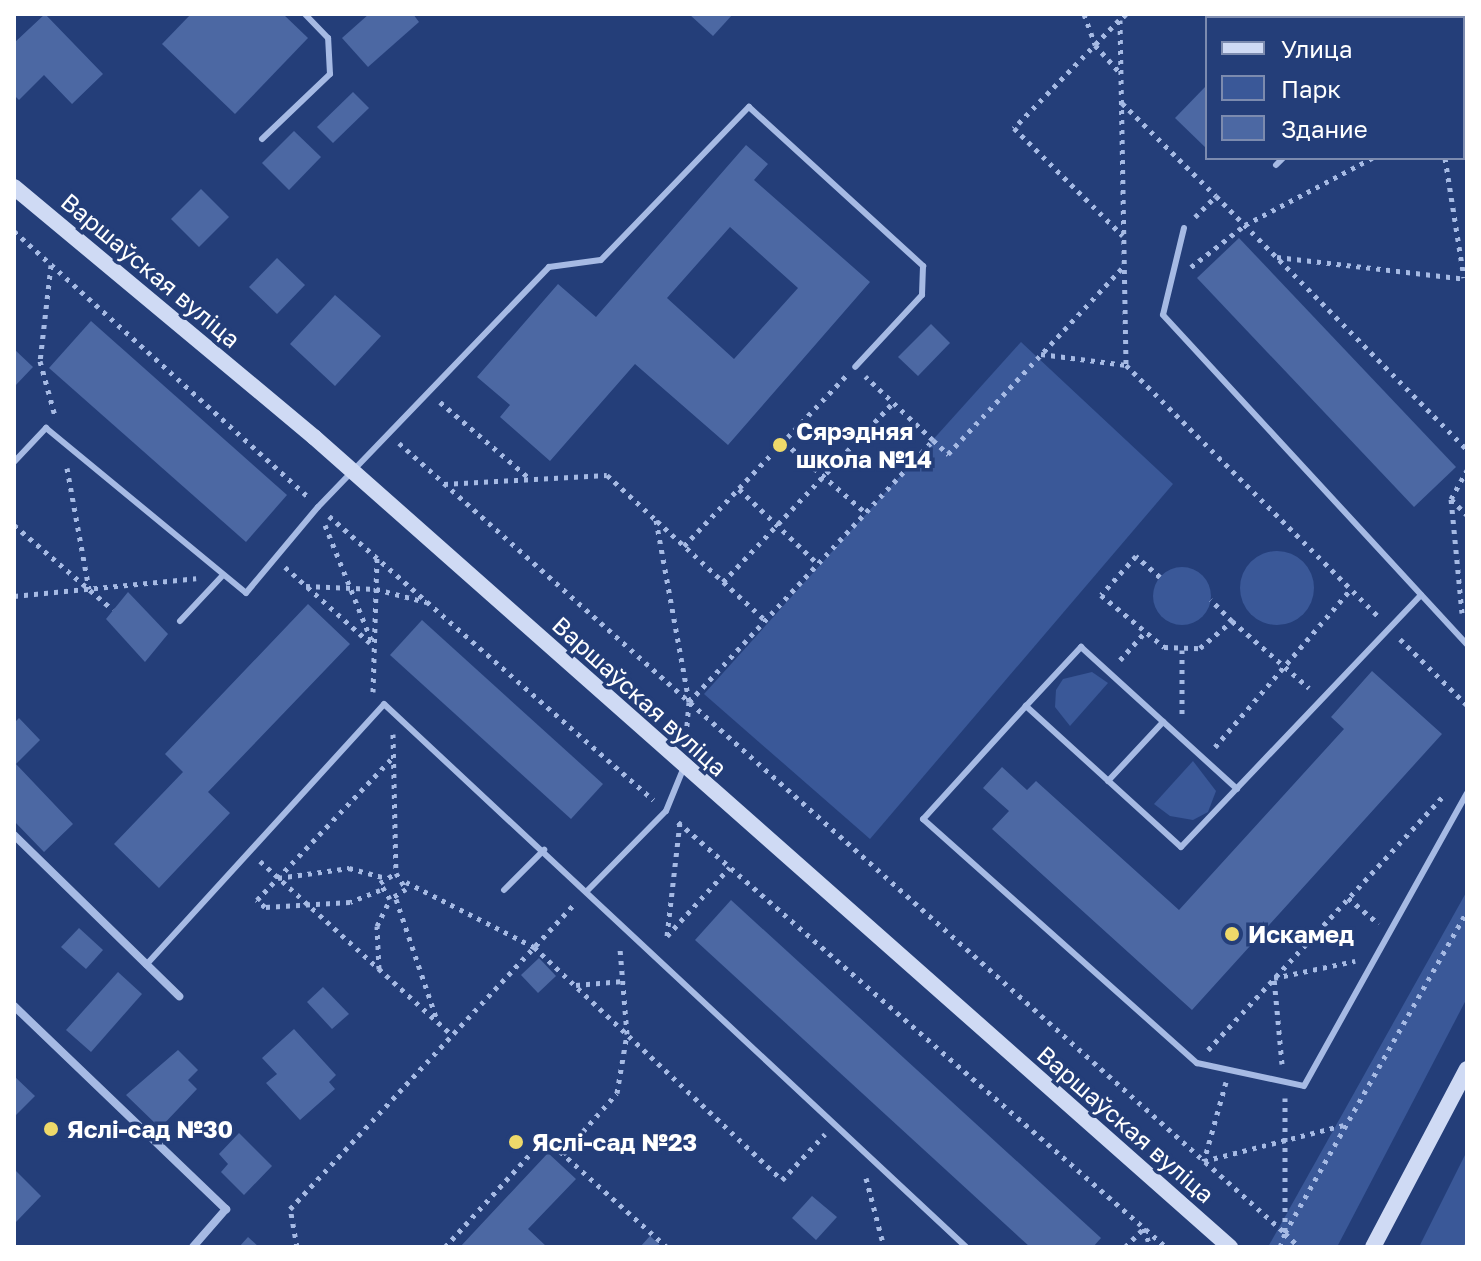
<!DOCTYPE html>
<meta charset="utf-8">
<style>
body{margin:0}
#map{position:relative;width:1481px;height:1261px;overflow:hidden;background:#243e79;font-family:"Golos Text",sans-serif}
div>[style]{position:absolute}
.green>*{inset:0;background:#3a5898}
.round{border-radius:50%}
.building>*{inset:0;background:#4c68a3}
.path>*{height:5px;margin-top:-2.5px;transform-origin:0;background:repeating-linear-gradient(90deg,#a6bae4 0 4px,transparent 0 10px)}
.lane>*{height:6px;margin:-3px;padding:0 3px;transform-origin:3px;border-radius:3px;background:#a6bae4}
.street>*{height:8px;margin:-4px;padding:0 4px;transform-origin:4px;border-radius:4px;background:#a6bae4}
.secondary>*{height:16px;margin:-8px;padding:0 8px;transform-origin:8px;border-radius:8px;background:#cfdaf4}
.dots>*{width:22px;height:22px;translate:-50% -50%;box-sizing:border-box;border:4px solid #243e79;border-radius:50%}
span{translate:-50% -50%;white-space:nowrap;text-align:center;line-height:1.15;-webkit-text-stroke:7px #243e79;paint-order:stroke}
.street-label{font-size:24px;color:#fff}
.poi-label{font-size:24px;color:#fff;font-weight:700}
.left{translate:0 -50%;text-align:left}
.frame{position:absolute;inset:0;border:16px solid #fff;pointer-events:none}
.legend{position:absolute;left:1205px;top:16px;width:260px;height:144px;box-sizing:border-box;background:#243e79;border:2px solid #7c8baf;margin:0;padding:10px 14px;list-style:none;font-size:24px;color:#fff}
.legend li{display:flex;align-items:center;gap:16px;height:40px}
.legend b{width:40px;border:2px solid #7c8baf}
</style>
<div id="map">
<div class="green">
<i style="clip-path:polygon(1021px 342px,1173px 484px,870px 839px,704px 694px)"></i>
<i class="round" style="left:1240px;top:551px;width:74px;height:74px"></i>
<i class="round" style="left:1153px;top:567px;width:58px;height:58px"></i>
<i style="clip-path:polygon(1092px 672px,1108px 683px,1070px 726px,1055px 707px,1056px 690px,1063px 679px)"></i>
<i style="clip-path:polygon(1193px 761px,1216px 791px,1208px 812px,1193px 820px,1170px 816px,1154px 804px)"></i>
<i style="clip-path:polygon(1467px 891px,1467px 998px,1337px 1247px,1268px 1247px)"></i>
<i style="clip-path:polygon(1467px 1151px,1467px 1247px,1419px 1247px)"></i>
</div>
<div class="building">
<i style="clip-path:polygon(45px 14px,103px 74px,72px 104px,44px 75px,19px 100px,14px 95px,14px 43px)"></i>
<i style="clip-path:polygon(191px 14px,283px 14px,308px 38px,235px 114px,162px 44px)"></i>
<i style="clip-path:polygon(369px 14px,413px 14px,419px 22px,368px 67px,342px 38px)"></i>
<i style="clip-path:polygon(689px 14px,733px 14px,713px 36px)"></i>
<i style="clip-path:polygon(1276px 14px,1349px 14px,1272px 18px)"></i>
<i style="clip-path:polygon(1207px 85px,1207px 149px,1175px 118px)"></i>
<i style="clip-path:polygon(353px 92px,369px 108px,333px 143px,317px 127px)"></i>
<i style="clip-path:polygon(294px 131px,321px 157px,289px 190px,262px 163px)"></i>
<i style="clip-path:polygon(evenodd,746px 145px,768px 164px,754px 180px,870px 282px,728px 445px,635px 364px,550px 461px,500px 417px,510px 405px,477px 377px,558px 284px,596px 317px,746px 145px,730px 227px,798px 288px,734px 359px,667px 298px,730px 227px)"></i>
<i style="clip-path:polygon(201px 189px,229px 217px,199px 247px,171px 219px)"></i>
<i style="clip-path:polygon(1239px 238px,1456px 467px,1414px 507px,1197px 278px)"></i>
<i style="clip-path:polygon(277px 258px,305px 285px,277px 314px,249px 287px)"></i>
<i style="clip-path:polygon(335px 295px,381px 336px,335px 386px,290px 344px)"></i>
<i style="clip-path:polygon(91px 321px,287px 495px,246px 542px,49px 368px)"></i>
<i style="clip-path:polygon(931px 324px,950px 343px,918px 376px,898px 357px)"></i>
<i style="clip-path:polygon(14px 349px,33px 367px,14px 387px)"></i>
<i style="clip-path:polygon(128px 592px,168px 634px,145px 662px,106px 619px)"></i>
<i style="clip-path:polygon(308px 604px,350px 644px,208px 792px,230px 813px,159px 888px,114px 844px,183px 772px,165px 754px)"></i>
<i style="clip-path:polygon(422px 620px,603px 784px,571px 819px,390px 655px)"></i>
<i style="clip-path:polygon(1372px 671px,1442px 734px,1192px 1010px,992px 829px,1009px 811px,983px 788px,1002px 767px,1027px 790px,1036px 781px,1179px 910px,1344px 729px,1331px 717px)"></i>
<i style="clip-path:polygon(19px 718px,40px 740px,16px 764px,73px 824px,44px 852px,14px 821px,14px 723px)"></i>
<i style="clip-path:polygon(731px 900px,1101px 1238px,1093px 1247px,1030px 1247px,695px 940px)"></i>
<i style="clip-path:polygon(79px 928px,103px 950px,86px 969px,61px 947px)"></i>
<i style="clip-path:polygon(539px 958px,556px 976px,538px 993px,521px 975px)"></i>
<i style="clip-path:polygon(118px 972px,142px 994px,91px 1052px,66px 1030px)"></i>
<i style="clip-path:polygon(323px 987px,349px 1014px,332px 1029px,307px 1002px)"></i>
<i style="clip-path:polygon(294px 1029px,336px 1075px,329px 1082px,335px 1089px,300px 1120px,266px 1083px,277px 1074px,262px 1058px)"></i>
<i style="clip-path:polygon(178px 1050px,198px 1070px,188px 1080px,197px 1089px,160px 1128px,126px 1095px)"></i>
<i style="clip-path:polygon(14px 1076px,35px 1096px,14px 1117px)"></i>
<i style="clip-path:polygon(239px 1133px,272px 1166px,244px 1195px,221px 1172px,228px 1164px,219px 1154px)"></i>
<i style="clip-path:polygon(548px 1153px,576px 1179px,528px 1229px,547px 1247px,460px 1247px)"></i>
<i style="clip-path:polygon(14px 1169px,41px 1196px,16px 1222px,14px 1220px)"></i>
<i style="clip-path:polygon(812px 1196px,837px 1217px,816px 1240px,792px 1218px)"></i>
<i style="clip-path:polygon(650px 1236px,662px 1247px,640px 1247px)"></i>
<i style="clip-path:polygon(248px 1237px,259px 1247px,239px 1247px)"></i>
</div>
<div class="path">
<i style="left:1084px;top:14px;width:33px;rotate:70deg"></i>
<i style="left:1095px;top:45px;width:38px;rotate:48deg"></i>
<i style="left:1126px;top:14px;width:8px;rotate:135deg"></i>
<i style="left:1120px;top:20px;width:345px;rotate:89deg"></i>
<i style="left:1126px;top:365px;width:357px;rotate:44.9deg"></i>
<i style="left:1119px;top:20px;width:151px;rotate:134.2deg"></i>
<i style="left:1014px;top:128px;width:153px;rotate:44.7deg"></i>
<i style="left:1463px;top:44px;width:16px;rotate:-75deg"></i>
<i style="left:1463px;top:91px;width:4px;rotate:14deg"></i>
<i style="left:1122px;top:103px;width:132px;rotate:44.7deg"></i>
<i style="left:1445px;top:158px;width:121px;rotate:81deg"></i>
<i style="left:1195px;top:217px;width:30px;rotate:-45deg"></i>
<i style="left:1216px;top:196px;width:357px;rotate:45.3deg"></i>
<i style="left:14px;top:231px;width:395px;rotate:42.1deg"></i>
<i style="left:1277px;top:257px;width:191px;rotate:6.6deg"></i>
<i style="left:51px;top:265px;width:97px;rotate:96.5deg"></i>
<i style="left:40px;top:361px;width:57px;rotate:74.7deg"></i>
<i style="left:1191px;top:267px;width:68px;rotate:-37.9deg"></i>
<i style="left:1245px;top:225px;width:144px;rotate:-27.8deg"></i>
<i style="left:1041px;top:354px;width:86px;rotate:7.4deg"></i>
<i style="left:440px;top:402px;width:118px;rotate:40.5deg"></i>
<i style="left:933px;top:440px;width:21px;rotate:43deg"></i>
<i style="left:948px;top:454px;width:258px;rotate:-46.9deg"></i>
<i style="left:784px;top:442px;width:108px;rotate:40.9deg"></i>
<i style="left:399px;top:443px;width:1187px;rotate:41.72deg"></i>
<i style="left:67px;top:468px;width:123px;rotate:79.7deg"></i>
<i style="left:444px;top:484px;width:163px;rotate:-3.2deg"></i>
<i style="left:607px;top:475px;width:67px;rotate:42.6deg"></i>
<i style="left:656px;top:520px;width:185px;rotate:79.7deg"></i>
<i style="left:689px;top:702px;width:34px;rotate:95deg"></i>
<i style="left:739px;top:489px;width:109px;rotate:43.5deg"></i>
<i style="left:1451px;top:499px;width:23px;rotate:45deg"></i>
<i style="left:329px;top:516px;width:431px;rotate:41.2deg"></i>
<i style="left:657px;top:521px;width:147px;rotate:42.5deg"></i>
<i style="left:14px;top:525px;width:130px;rotate:40.6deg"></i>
<i style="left:325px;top:525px;width:126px;rotate:68.1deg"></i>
<i style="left:684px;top:546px;width:235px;rotate:-46.4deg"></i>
<i style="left:285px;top:567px;width:114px;rotate:41.8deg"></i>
<i style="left:1160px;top:577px;width:32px;rotate:-139deg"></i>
<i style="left:1136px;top:556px;width:52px;rotate:131.9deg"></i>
<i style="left:1101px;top:595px;width:82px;rotate:39.5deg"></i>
<i style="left:1164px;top:647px;width:36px;rotate:2deg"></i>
<i style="left:1200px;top:648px;width:42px;rotate:-40.2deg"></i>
<i style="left:1232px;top:621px;width:30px;rotate:-135deg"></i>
<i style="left:723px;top:582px;width:247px;rotate:-46.5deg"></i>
<i style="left:306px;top:586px;width:70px;rotate:2.5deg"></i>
<i style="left:376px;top:589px;width:52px;rotate:14.6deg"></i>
<i style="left:14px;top:596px;width:183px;rotate:-5.6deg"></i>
<i style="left:1462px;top:613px;width:115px;rotate:-95.5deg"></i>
<i style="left:1451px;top:499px;width:33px;rotate:-61deg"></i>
<i style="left:1232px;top:621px;width:102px;rotate:41deg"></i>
<i style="left:1400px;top:639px;width:94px;rotate:44.6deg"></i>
<i style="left:1182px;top:650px;width:69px;rotate:90deg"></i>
<i style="left:1120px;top:660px;width:36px;rotate:-48deg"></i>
<i style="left:373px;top:692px;width:134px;rotate:-88.3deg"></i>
<i style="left:689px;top:702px;width:358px;rotate:-47deg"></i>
<i style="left:933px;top:440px;width:93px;rotate:-136.7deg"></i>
<i style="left:393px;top:734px;width:139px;rotate:88.8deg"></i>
<i style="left:396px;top:873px;width:19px;rotate:58deg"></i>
<i style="left:406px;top:889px;width:19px;rotate:148deg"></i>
<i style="left:390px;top:899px;width:19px;rotate:-122deg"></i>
<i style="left:380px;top:883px;width:19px;rotate:-32deg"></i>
<i style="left:1215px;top:747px;width:208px;rotate:-49.3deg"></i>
<i style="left:678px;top:822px;width:647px;rotate:41.05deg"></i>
<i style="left:260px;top:861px;width:259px;rotate:42.2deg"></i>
<i style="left:278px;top:878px;width:72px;rotate:-8deg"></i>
<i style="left:349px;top:868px;width:35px;rotate:15deg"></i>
<i style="left:406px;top:882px;width:144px;rotate:26.9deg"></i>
<i style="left:534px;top:947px;width:340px;rotate:43.2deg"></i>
<i style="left:782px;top:1180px;width:63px;rotate:-46.9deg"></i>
<i style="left:380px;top:890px;width:32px;rotate:158deg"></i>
<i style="left:350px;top:902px;width:85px;rotate:176.6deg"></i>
<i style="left:265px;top:907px;width:11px;rotate:-139deg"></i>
<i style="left:257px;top:900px;width:197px;rotate:-46.4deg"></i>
<i style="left:1348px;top:898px;width:40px;rotate:40deg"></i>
<i style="left:396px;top:899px;width:128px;rotate:71.3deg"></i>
<i style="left:667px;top:936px;width:115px;rotate:-83.5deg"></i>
<i style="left:667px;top:936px;width:93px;rotate:-47.6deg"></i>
<i style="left:379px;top:969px;width:43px;rotate:-92.7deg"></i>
<i style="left:377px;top:926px;width:30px;rotate:-64deg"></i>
<i style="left:576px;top:985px;width:47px;rotate:-4.9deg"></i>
<i style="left:1208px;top:1050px;width:350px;rotate:-47.2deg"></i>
<i style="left:1282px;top:1064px;width:86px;rotate:-95.3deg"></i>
<i style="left:1274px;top:978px;width:83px;rotate:-11.9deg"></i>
<i style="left:1226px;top:1082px;width:82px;rotate:105.6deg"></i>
<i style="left:1204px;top:1161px;width:149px;rotate:-14.4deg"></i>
<i style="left:1285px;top:1098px;width:134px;rotate:90deg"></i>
<i style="left:563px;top:1154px;width:81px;rotate:-48.5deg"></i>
<i style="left:617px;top:1093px;width:60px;rotate:-80.4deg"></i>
<i style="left:627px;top:1034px;width:85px;rotate:-94.7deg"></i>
<i style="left:866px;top:1178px;width:71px;rotate:75.4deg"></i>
<i style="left:1285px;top:1233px;width:370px;rotate:-60.5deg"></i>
<i style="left:297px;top:1247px;width:39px;rotate:-100deg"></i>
<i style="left:290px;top:1209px;width:418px;rotate:-47deg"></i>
<i style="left:445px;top:1247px;width:148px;rotate:-47.5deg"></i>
<i style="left:545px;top:1138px;width:164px;rotate:41.8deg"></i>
<i style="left:1125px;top:1247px;width:27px;rotate:-45deg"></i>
<i style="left:1144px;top:1228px;width:20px;rotate:72deg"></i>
<i style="left:1280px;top:1247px;width:15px;rotate:-70deg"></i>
<i style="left:1285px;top:1233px;width:20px;rotate:45deg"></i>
<i style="left:1466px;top:1247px;width:2px;rotate:-63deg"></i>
</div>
<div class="lane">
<i style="left:1412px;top:18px;width:5px;rotate:-53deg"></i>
<i style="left:262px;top:139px;width:94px;rotate:-43.7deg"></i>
<i style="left:330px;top:74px;width:36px;rotate:-93deg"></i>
<i style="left:328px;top:38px;width:33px;rotate:-134deg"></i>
<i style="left:1276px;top:165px;width:10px;rotate:-45deg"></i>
<i style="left:1184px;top:228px;width:89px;rotate:103.6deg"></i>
<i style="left:1163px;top:315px;width:449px;rotate:47.3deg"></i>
<i style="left:14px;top:462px;width:47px;rotate:-46.7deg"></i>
<i style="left:46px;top:428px;width:259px;rotate:39.5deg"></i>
<i style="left:246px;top:593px;width:112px;rotate:-50.1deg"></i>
<i style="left:318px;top:507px;width:333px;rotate:-46.1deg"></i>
<i style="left:549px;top:267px;width:52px;rotate:-7.7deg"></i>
<i style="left:601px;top:260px;width:213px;rotate:-46deg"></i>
<i style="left:749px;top:107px;width:236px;rotate:42.4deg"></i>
<i style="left:923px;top:266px;width:29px;rotate:92deg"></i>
<i style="left:922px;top:295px;width:98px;rotate:132.9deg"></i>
<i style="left:1421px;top:595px;width:348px;rotate:133.6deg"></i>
<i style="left:1181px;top:847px;width:210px;rotate:-137.7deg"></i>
<i style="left:1026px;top:706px;width:153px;rotate:132.3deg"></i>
<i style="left:923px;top:819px;width:367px;rotate:41.7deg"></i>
<i style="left:1197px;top:1063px;width:109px;rotate:12.1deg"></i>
<i style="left:1304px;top:1086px;width:335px;rotate:-60.9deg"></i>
<i style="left:180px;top:621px;width:63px;rotate:-46.9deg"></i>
<i style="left:1026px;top:706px;width:81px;rotate:-47deg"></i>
<i style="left:1081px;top:647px;width:211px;rotate:42.3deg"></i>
<i style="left:1108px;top:781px;width:81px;rotate:-47deg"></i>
<i style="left:504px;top:890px;width:57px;rotate:-45deg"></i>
<i style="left:587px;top:891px;width:112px;rotate:-45.4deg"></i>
<i style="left:666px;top:811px;width:48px;rotate:-67.8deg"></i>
<i style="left:146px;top:965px;width:353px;rotate:-47.6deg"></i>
<i style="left:384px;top:704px;width:796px;rotate:43.01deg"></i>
</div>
<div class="street">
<i style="left:14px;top:835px;width:231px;rotate:44.3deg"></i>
<i style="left:14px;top:1006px;width:294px;rotate:43.8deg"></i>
<i style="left:226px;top:1209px;width:50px;rotate:131deg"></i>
</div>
<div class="secondary">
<i style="left:14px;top:187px;width:391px;rotate:39.8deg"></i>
<i style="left:314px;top:437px;width:1223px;rotate:41.49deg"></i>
<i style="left:1373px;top:1247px;width:201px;rotate:-62.2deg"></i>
</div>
<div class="dots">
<i style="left:780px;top:445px;background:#eed96a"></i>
<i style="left:1232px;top:934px;background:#eed96a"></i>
<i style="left:51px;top:1129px;background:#eed96a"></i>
<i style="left:516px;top:1142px;background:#eed96a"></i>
</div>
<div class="street-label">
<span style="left:151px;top:270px;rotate:40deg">Варшаўская вуліца</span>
<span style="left:640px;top:696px;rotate:42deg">Варшаўская вуліца</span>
<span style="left:1126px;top:1124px;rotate:41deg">Варшаўская вуліца</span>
</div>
<div class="poi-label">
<span class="left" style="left:796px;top:445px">Сярэдняя<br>школа №14</span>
<span class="left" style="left:1248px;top:934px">Искамед</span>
<span class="left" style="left:67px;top:1129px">Яслі-сад №30</span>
<span class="left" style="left:532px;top:1142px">Яслі-сад №23</span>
</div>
<div class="frame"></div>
<ul class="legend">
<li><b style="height:10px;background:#cfdaf4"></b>Улица</li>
<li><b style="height:22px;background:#3a5898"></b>Парк</li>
<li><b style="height:22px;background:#4c68a3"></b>Здание</li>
</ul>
</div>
